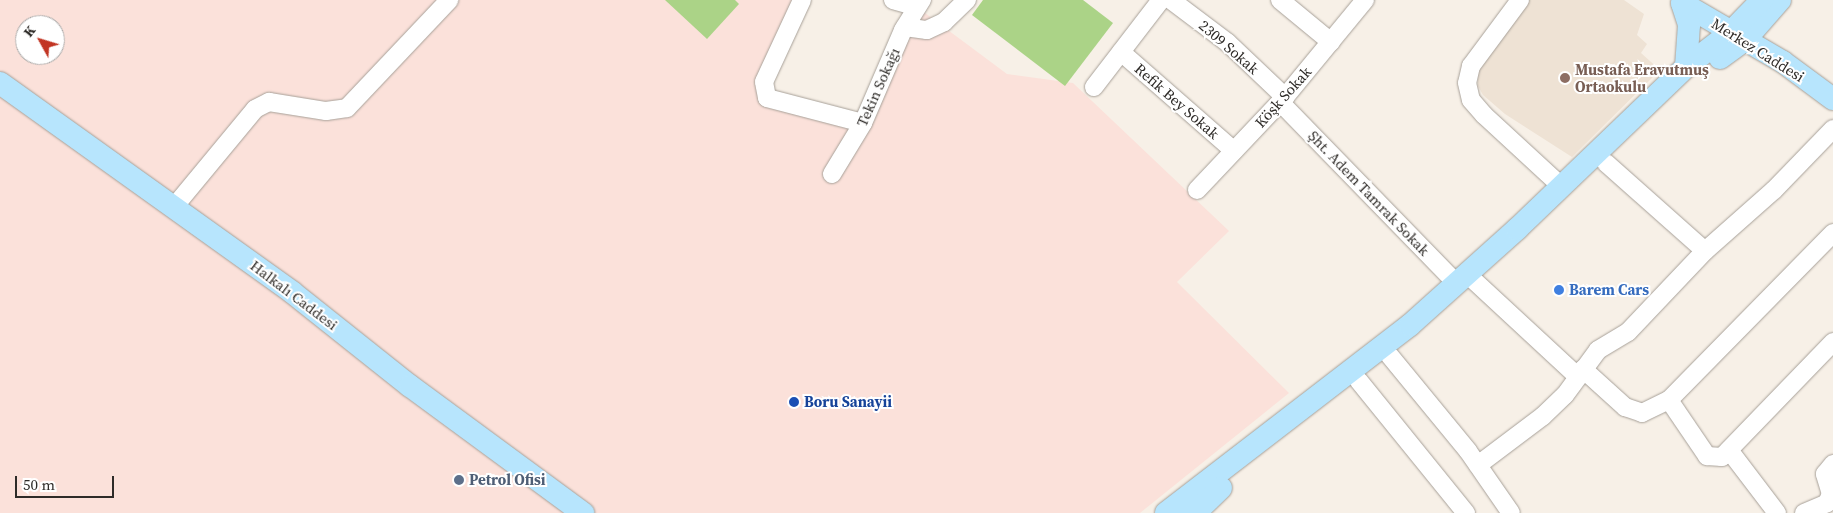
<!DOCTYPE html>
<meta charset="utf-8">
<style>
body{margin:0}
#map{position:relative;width:1833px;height:513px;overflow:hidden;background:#f7f0e7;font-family:"Source Serif 4",serif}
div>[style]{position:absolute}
.built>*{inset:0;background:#eee2d4}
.industrial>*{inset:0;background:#fbe1da}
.green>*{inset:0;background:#abd387}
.roads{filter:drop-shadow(0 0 1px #a7a098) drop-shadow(0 0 1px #a7a098)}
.minor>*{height:18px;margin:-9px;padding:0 9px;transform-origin:9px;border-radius:9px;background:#fff}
.major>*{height:22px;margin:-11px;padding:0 11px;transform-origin:11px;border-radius:11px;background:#b7e5fd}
.dots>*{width:14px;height:14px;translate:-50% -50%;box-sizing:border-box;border:2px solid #fff;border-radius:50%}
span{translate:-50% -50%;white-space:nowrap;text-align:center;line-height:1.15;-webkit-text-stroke:4px #fff;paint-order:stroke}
.street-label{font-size:15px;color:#2e2b28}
.education-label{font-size:15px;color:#785e54;font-weight:700}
.left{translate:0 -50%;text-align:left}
.shop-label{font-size:15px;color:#366cbe;font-weight:700}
.transit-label{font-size:15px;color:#164399;font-weight:700}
.service-label{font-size:15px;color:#4e5e75;font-weight:700}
.north{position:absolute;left:15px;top:15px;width:50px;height:50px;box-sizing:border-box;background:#fff;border:1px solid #abaaa9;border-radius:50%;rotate:309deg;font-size:14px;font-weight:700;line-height:20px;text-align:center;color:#2e2b28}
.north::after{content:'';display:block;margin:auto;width:18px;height:22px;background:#c23523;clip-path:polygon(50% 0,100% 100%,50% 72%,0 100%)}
.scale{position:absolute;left:15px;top:476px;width:99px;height:22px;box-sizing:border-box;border:2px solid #2e2b28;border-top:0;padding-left:6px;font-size:15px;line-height:18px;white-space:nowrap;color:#2e2b28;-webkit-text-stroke:4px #fff;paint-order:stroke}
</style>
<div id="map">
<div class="built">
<i style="clip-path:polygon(1527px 0,1624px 0,1644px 14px,1637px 35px,1647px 44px,1641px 53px,1660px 70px,1572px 157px,1505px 114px,1483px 95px,1478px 86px,1478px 67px)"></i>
</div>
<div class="industrial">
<i style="clip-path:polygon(evenodd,0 0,802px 0,767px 98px,862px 123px,917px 7px,1007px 74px,1073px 83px,1229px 231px,1177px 282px,1289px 393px,1140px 513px,0 513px,0 0,25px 25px,55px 25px,55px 55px,25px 55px,25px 25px)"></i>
</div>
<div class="green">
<i style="clip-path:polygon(665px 0,735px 0,739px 4px,707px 39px)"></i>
<i style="clip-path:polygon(983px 0,1083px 0,1113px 23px,1065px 86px,972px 15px)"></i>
</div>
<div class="roads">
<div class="minor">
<i style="left:802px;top:0;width:90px;rotate:114.9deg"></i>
<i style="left:764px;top:82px;width:16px;rotate:79deg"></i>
<i style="left:767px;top:98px;width:99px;rotate:14.6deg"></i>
<i style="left:893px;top:0;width:25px;rotate:16deg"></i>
<i style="left:1171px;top:0;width:71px;rotate:37deg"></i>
<i style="left:1228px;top:43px;width:79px;rotate:43.5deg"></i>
<i style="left:1280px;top:0;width:66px;rotate:39.5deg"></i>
<i style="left:1520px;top:0;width:82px;rotate:126.6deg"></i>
<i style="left:1471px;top:66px;width:17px;rotate:103deg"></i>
<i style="left:1467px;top:83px;width:17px;rotate:77deg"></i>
<i style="left:1471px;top:100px;width:20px;rotate:49deg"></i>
<i style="left:1484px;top:115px;width:105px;rotate:42.7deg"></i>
<i style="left:905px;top:27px;width:22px;rotate:8deg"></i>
<i style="left:927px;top:30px;width:19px;rotate:-25deg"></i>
<i style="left:944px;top:22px;width:32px;rotate:-44deg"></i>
<i style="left:1121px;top:52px;width:150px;rotate:41.2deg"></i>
<i style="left:1094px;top:87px;width:110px;rotate:-52.4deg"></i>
<i style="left:1280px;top:102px;width:254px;rotate:45.8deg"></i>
<i style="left:1606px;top:163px;width:132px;rotate:41.6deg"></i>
<i style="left:832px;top:174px;width:60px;rotate:-58.7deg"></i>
<i style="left:863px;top:123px;width:101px;rotate:-66.7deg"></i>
<i style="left:903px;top:30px;width:36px;rotate:-58deg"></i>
<i style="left:1197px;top:190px;width:128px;rotate:-46.6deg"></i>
<i style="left:1285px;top:97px;width:126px;rotate:-50.5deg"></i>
<i style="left:174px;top:207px;width:127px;rotate:-50.4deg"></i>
<i style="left:255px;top:109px;width:16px;rotate:-27deg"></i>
<i style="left:269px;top:102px;width:58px;rotate:9deg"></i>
<i style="left:326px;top:111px;width:21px;rotate:-8deg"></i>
<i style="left:347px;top:108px;width:149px;rotate:-46.6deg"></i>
<i style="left:1468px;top:275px;width:150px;rotate:42.8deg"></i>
<i style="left:1390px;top:356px;width:123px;rotate:50.6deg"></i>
<i style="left:1468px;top:451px;width:75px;rotate:55.3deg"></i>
<i style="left:1583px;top:369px;width:57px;rotate:42.1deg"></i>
<i style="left:1625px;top:407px;width:18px;rotate:19deg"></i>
<i style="left:1642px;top:413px;width:30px;rotate:-26deg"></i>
<i style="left:1669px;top:400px;width:234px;rotate:-45.5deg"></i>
<i style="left:1359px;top:381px;width:170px;rotate:51deg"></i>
<i style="left:1669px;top:400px;width:68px;rotate:55.8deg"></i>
<i style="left:1707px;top:456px;width:15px;rotate:4deg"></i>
<i style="left:1722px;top:457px;width:160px;rotate:-46deg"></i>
<i style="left:1729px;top:450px;width:79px;rotate:52.7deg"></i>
<i style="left:1478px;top:465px;width:81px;rotate:-37deg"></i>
<i style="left:1543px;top:416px;width:30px;rotate:-44deg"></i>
<i style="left:1565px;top:395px;width:56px;rotate:-53.7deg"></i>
<i style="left:1598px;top:350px;width:35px;rotate:-31deg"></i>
<i style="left:1628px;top:332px;width:112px;rotate:-46.5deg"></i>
<i style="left:1705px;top:251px;width:92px;rotate:-41.5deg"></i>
<i style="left:1774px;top:190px;width:85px;rotate:-46deg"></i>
<i style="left:1804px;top:513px;width:25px;rotate:-23deg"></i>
<i style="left:1827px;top:503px;width:10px;rotate:-66deg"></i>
<i style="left:1831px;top:494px;width:21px;rotate:-107deg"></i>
<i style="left:1825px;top:474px;width:13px;rotate:-51deg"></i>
</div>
<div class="major">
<i style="left:1682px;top:3px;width:117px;rotate:30.3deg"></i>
<i style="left:1783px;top:62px;width:62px;rotate:36.5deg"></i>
<i style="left:1682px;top:3px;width:23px;rotate:72deg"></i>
<i style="left:1689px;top:25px;width:42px;rotate:94.1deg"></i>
<i style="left:1720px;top:58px;width:31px;rotate:-36deg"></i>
<i style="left:1745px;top:40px;width:53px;rotate:-48.8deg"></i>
<i style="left:0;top:83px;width:360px;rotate:35.6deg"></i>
<i style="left:293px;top:293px;width:149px;rotate:38.5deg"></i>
<i style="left:410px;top:386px;width:215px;rotate:36.3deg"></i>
<i style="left:1166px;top:513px;width:308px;rotate:-37.6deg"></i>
<i style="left:1410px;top:325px;width:144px;rotate:-41.9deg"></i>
<i style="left:1517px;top:229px;width:234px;rotate:-43.8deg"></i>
<i style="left:1686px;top:67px;width:57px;rotate:-37.9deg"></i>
<i style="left:1731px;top:32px;width:45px;rotate:-45.9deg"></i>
<i style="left:1195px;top:513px;width:36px;rotate:-44deg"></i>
</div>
</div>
<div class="dots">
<i style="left:1565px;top:78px;background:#8d6e63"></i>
<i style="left:1559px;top:290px;background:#3f7fe0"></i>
<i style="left:794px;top:402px;background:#1a4fb4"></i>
<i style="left:459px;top:480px;background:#5c6f8a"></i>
</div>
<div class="street-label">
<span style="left:1229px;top:47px;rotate:41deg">2309 Sokak</span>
<span style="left:1758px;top:50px;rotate:32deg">Merkez Caddesi</span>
<span style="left:878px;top:87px;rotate:-66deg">Tekin Sokağı</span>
<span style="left:1283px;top:97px;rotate:-48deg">Köşk Sokak</span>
<span style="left:1177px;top:101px;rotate:41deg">Refik Bey Sokak</span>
<span style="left:1369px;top:193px;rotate:46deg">Şht. Adem Tamrak Sokak</span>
<span style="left:294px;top:295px;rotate:37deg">Halkalı Caddesi</span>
</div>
<div class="education-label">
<span class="left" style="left:1575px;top:78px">Mustafa Eravutmuş<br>Ortaokulu</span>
</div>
<div class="shop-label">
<span class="left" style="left:1569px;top:290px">Barem Cars</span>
</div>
<div class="transit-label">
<span class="left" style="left:804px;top:402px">Boru Sanayii</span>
</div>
<div class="service-label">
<span class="left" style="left:469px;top:480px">Petrol Ofisi</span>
</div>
<div class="north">K</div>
<div class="scale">50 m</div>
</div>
